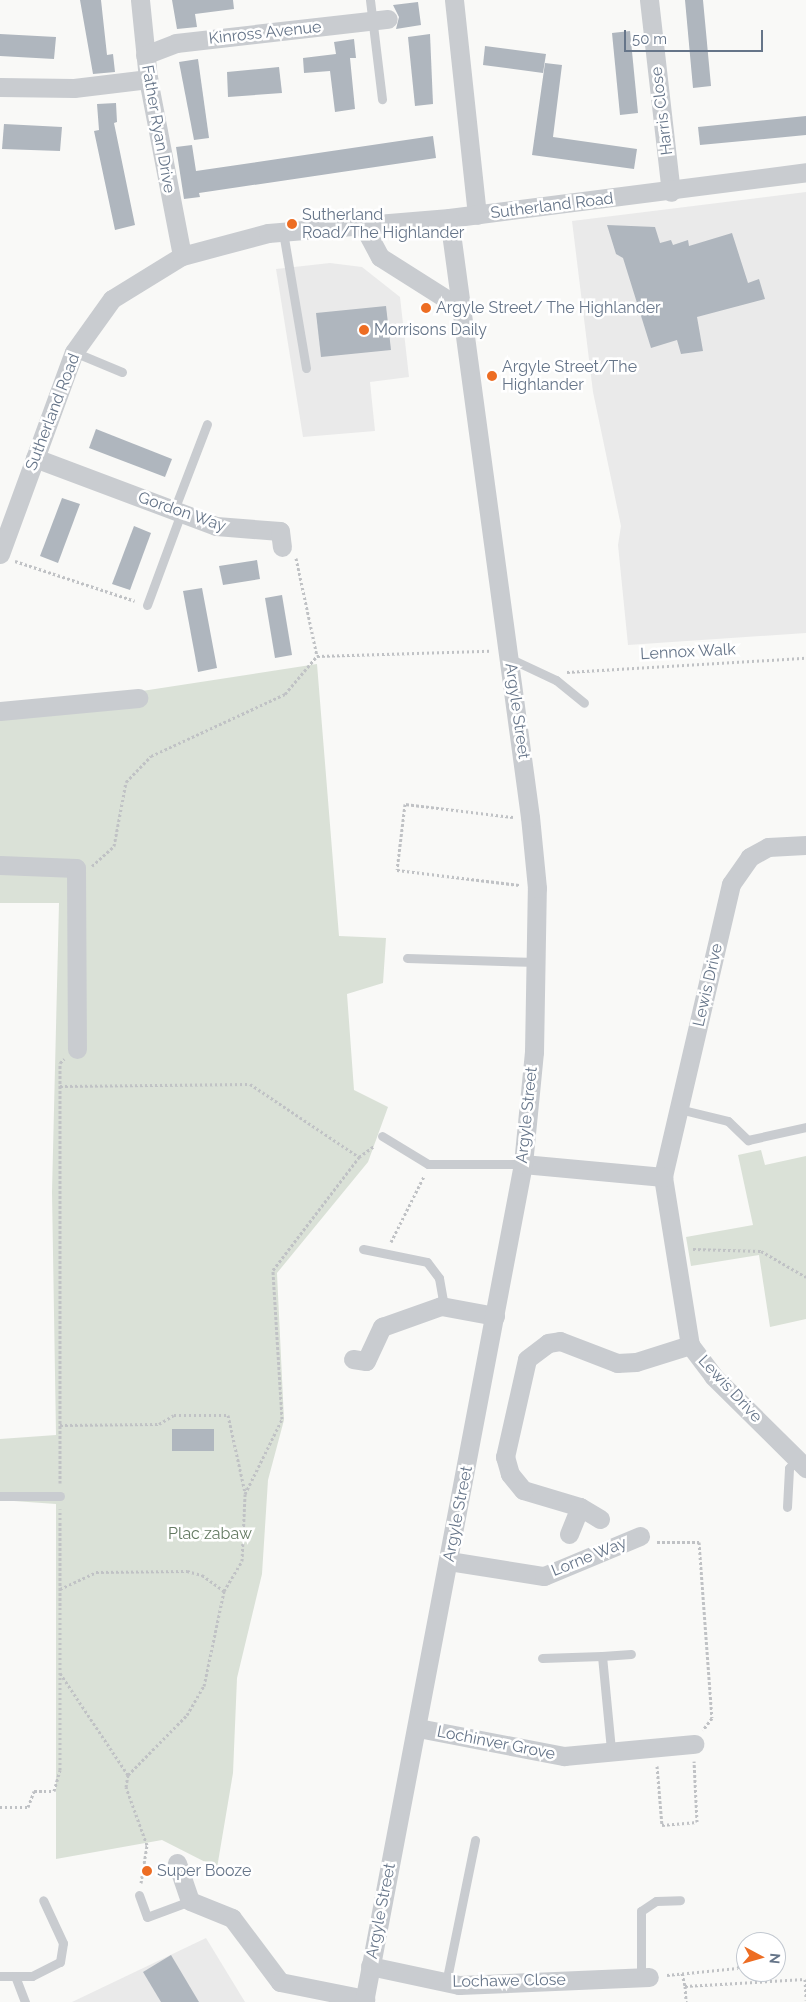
<!DOCTYPE html>
<style>
body{margin:0}
#map{position:relative;width:806px;height:2002px;overflow:hidden;background:#f9f9f7;font-family:Raleway,sans-serif}
div>[style]{position:absolute}
.built>*{inset:0;background:#eaeaea}
.green>*{inset:0;background:#dae1d7}
.building>*{inset:0;background:#afb6be}
.path>*{height:3px;margin-top:-1.5px;transform-origin:0;background:repeating-linear-gradient(90deg,#c0c2c5 0 2.5px,transparent 0 5px)}
.service>*{height:9px;margin:-4.5px;padding:0 4.5px;transform-origin:4.5px;border-radius:4.5px;background:#c9ccd0}
.minor>*{height:19px;margin:-9.5px;padding:0 9.5px;transform-origin:9.5px;border-radius:9.5px;background:#c9ccd0}
.dots>*{width:14px;height:14px;translate:-50% -50%;box-sizing:border-box;border:2px solid #fff;border-radius:50%}
span{translate:-50% -50%;white-space:nowrap;text-align:center;line-height:1.15;-webkit-text-stroke:5px #fff;paint-order:stroke}
.street-label{font-size:16px;color:#667589}
.poi-label{font-size:16px;color:#667589}
.left{translate:0 -50%;text-align:left}
.park-label{font-size:16px;color:#647a62}
.north{position:absolute;left:736px;top:1932px;width:50px;height:50px;box-sizing:border-box;background:#fff;border:1px solid #c2c8d0;border-radius:50%;rotate:96deg;font-size:14px;font-weight:700;line-height:20px;text-align:center;color:#667589}
.north::after{content:'';display:block;margin:auto;width:18px;height:22px;background:#ed6d23;clip-path:polygon(50% 0,100% 100%,50% 72%,0 100%)}
.scale{position:absolute;left:624px;top:30px;width:139px;height:22px;box-sizing:border-box;border:2px solid #667589;border-top:0;padding-left:6px;font-size:15px;line-height:18px;white-space:nowrap;color:#667589;-webkit-text-stroke:4px #fff;paint-order:stroke}
</style>
<div id="map">
<div class="built">
<i style="clip-path:polygon(806px 192px,806px 633px,628px 645px,618px 545px,621px 526px,593px 392px,572px 221px)"></i>
<i style="clip-path:polygon(330px 263px,362px 267px,400px 297px,409px 377px,370px 382px,375px 431px,303px 437px,276px 269px)"></i>
<i style="clip-path:polygon(206px 1938px,245px 2002px,72px 2002px)"></i>
</div>
<div class="green">
<i style="clip-path:polygon(317px 664px,339px 936px,386px 938px,383px 983px,347px 994px,354px 1090px,388px 1107px,368px 1162px,277px 1273px,284px 1420px,268px 1480px,262px 1574px,237px 1678px,233px 1773px,217px 1868px,162px 1840px,56px 1859px,56px 1504px,0 1500px,0 1439px,56px 1435px,52px 1192px,59px 903px,0 903px,0 704px,142px 691px)"></i>
<i style="clip-path:polygon(761px 1150px,765px 1165px,806px 1156px,806px 1319px,770px 1327px,759px 1255px,691px 1266px,686px 1237px,753px 1225px,738px 1155px)"></i>
</div>
<div class="building">
<i style="clip-path:polygon(80px 0,101px 0,107px 55px,113px 54px,115px 72px,93px 74px)"></i>
<i style="clip-path:polygon(172px 0,233px 0,234px 9px,195px 14px,197px 27px,177px 29px)"></i>
<i style="clip-path:polygon(685px 0,703px 0,711px 86px,693px 88px)"></i>
<i style="clip-path:polygon(418px 2px,421px 25px,396px 29px,399px 17px,393px 5px)"></i>
<i style="clip-path:polygon(630px 31px,638px 113px,620px 115px,612px 33px)"></i>
<i style="clip-path:polygon(0 34px,56px 37px,54px 59px,0 56px)"></i>
<i style="clip-path:polygon(430px 34px,433px 104px,415px 106px,408px 37px)"></i>
<i style="clip-path:polygon(354px 39px,356px 58px,350px 58px,355px 109px,335px 112px,330px 71px,304px 73px,303px 58px,336px 54px,334px 42px)"></i>
<i style="clip-path:polygon(485px 46px,546px 54px,543px 73px,483px 65px)"></i>
<i style="clip-path:polygon(198px 59px,209px 138px,194px 140px,179px 62px)"></i>
<i style="clip-path:polygon(545px 63px,562px 65px,553px 137px,637px 149px,634px 169px,532px 155px)"></i>
<i style="clip-path:polygon(279px 67px,282px 93px,228px 97px,227px 72px)"></i>
<i style="clip-path:polygon(116px 103px,117px 122px,114px 123px,135px 225px,115px 230px,94px 131px,99px 130px,97px 104px)"></i>
<i style="clip-path:polygon(806px 116px,806px 135px,700px 145px,698px 127px)"></i>
<i style="clip-path:polygon(4px 124px,62px 127px,60px 151px,2px 149px)"></i>
<i style="clip-path:polygon(433px 136px,436px 158px,199px 193px,200px 197px,184px 199px,176px 147px,192px 145px,196px 171px)"></i>
<i style="clip-path:polygon(607px 225px,655px 227px,660px 243px,671px 240px,673px 245px,688px 240px,689px 246px,732px 233px,748px 283px,759px 279px,765px 299px,697px 317px,703px 351px,681px 354px,677px 340px,651px 348px,623px 258px,616px 254px)"></i>
<i style="clip-path:polygon(386px 306px,391px 350px,321px 357px,316px 313px)"></i>
<i style="clip-path:polygon(96px 429px,172px 459px,165px 477px,89px 448px)"></i>
<i style="clip-path:polygon(62px 498px,80px 504px,58px 563px,40px 556px)"></i>
<i style="clip-path:polygon(134px 526px,151px 533px,130px 590px,112px 584px)"></i>
<i style="clip-path:polygon(257px 560px,260px 579px,223px 585px,219px 566px)"></i>
<i style="clip-path:polygon(202px 588px,217px 668px,198px 672px,183px 591px)"></i>
<i style="clip-path:polygon(282px 595px,292px 655px,275px 658px,265px 598px)"></i>
<i style="clip-path:polygon(172px 1429px,214px 1429px,214px 1451px,172px 1451px)"></i>
<i style="clip-path:polygon(171px 1955px,199px 2002px,161px 2002px,143px 1972px)"></i>
</div>
<div class="path">
<i style="left:296px;top:558px;width:100px;rotate:77.9deg"></i>
<i style="left:317px;top:656px;width:173px;rotate:-1.7deg"></i>
<i style="left:15px;top:561px;width:126px;rotate:18.4deg"></i>
<i style="left:567px;top:672px;width:239px;rotate:-3.4deg"></i>
<i style="left:513px;top:817px;width:109px;rotate:-173.1deg"></i>
<i style="left:405px;top:804px;width:66px;rotate:96.9deg"></i>
<i style="left:397px;top:870px;width:123px;rotate:7deg"></i>
<i style="left:92px;top:866px;width:30px;rotate:-42deg"></i>
<i style="left:114px;top:846px;width:65px;rotate:-79.4deg"></i>
<i style="left:126px;top:782px;width:36px;rotate:-46deg"></i>
<i style="left:151px;top:756px;width:148px;rotate:-24.8deg"></i>
<i style="left:285px;top:694px;width:50px;rotate:-49.9deg"></i>
<i style="left:60px;top:1086px;width:190px;rotate:-0.6deg"></i>
<i style="left:250px;top:1084px;width:131px;rotate:33.8deg"></i>
<i style="left:391px;top:1242px;width:74px;rotate:-63.4deg"></i>
<i style="left:693px;top:1249px;width:68px;rotate:1.7deg"></i>
<i style="left:761px;top:1251px;width:52px;rotate:30deg"></i>
<i style="left:60px;top:1425px;width:99px;rotate:-0.6deg"></i>
<i style="left:159px;top:1424px;width:17px;rotate:-31deg"></i>
<i style="left:174px;top:1415px;width:54px"></i>
<i style="left:228px;top:1415px;width:79px;rotate:77.6deg"></i>
<i style="left:60px;top:1483px;width:420px;rotate:-90deg"></i>
<i style="left:60px;top:1063px;width:6px;rotate:-45deg"></i>
<i style="left:657px;top:1542px;width:42px"></i>
<i style="left:699px;top:1542px;width:176px;rotate:85.8deg"></i>
<i style="left:712px;top:1718px;width:15px;rotate:127deg"></i>
<i style="left:60px;top:1589px;width:40px;rotate:-25deg"></i>
<i style="left:96px;top:1572px;width:91px;rotate:-0.6deg"></i>
<i style="left:187px;top:1571px;width:16px;rotate:15deg"></i>
<i style="left:202px;top:1575px;width:27px;rotate:36deg"></i>
<i style="left:60px;top:1673px;width:123px;rotate:56.3deg"></i>
<i style="left:657px;top:1766px;width:59px;rotate:85.2deg"></i>
<i style="left:662px;top:1825px;width:35px;rotate:-5deg"></i>
<i style="left:697px;top:1822px;width:61px;rotate:-92.8deg"></i>
<i style="left:0;top:1807px;width:28px"></i>
<i style="left:28px;top:1807px;width:17px;rotate:-69deg"></i>
<i style="left:34px;top:1791px;width:20px"></i>
<i style="left:54px;top:1791px;width:22px;rotate:-74deg"></i>
<i style="left:60px;top:1770px;width:261px;rotate:-90deg"></i>
<i style="left:141px;top:1883px;width:38px;rotate:-81deg"></i>
<i style="left:147px;top:1845px;width:62px;rotate:-109.9deg"></i>
<i style="left:126px;top:1787px;width:12px;rotate:-81deg"></i>
<i style="left:128px;top:1775px;width:84px;rotate:-45.5deg"></i>
<i style="left:187px;top:1715px;width:34px;rotate:-60deg"></i>
<i style="left:204px;top:1686px;width:97px;rotate:-78.1deg"></i>
<i style="left:224px;top:1591px;width:35px;rotate:-59deg"></i>
<i style="left:242px;top:1561px;width:67px;rotate:-87.4deg"></i>
<i style="left:245px;top:1494px;width:84px;rotate:-63.7deg"></i>
<i style="left:282px;top:1419px;width:149px;rotate:-93.5deg"></i>
<i style="left:273px;top:1270px;width:142px;rotate:-52.7deg"></i>
<i style="left:359px;top:1157px;width:19px;rotate:-36deg"></i>
<i style="left:751px;top:1942px;width:4px;rotate:-56deg"></i>
<i style="left:682px;top:1973px;width:13px;rotate:77deg"></i>
<i style="left:685px;top:1986px;width:120px;rotate:-3.3deg"></i>
<i style="left:805px;top:1979px;width:21px;rotate:87deg"></i>
<i style="left:667px;top:1975px;width:71px;rotate:-5.6deg"></i>
<i style="left:738px;top:1968px;width:18px;rotate:-63deg"></i>
<i style="left:685px;top:1986px;width:16px;rotate:86deg"></i>
</div>
<div class="service">
<i style="left:370px;top:0;width:100px;rotate:83.1deg"></i>
<i style="left:283px;top:232px;width:138px;rotate:80.4deg"></i>
<i style="left:74px;top:352px;width:52px;rotate:22.6deg"></i>
<i style="left:174px;top:510px;width:92px;rotate:-69deg"></i>
<i style="left:147px;top:605px;width:98px;rotate:-69.7deg"></i>
<i style="left:509px;top:658px;width:52px;rotate:25.1deg"></i>
<i style="left:556px;top:680px;width:36px;rotate:39deg"></i>
<i style="left:407px;top:958px;width:130px;rotate:1.8deg"></i>
<i style="left:679px;top:1109px;width:50px;rotate:13.8deg"></i>
<i style="left:728px;top:1121px;width:28px;rotate:44deg"></i>
<i style="left:748px;top:1140px;width:59px;rotate:-12.6deg"></i>
<i style="left:382px;top:1136px;width:54px;rotate:31.3deg"></i>
<i style="left:428px;top:1164px;width:95px"></i>
<i style="left:363px;top:1249px;width:65px;rotate:11.5deg"></i>
<i style="left:427px;top:1262px;width:20px;rotate:53deg"></i>
<i style="left:439px;top:1278px;width:29px;rotate:80deg"></i>
<i style="left:0;top:1496px;width:60px"></i>
<i style="left:787px;top:1507px;width:39px;rotate:-87deg"></i>
<i style="left:789px;top:1468px;width:12px;rotate:-48deg"></i>
<i style="left:602px;top:1656px;width:29px;rotate:-4deg"></i>
<i style="left:542px;top:1658px;width:60px;rotate:-1.9deg"></i>
<i style="left:602px;top:1656px;width:94px;rotate:84.5deg"></i>
<i style="left:139px;top:1895px;width:23px;rotate:70deg"></i>
<i style="left:147px;top:1917px;width:46px;rotate:-20.4deg"></i>
<i style="left:0;top:1976px;width:32px"></i>
<i style="left:32px;top:1976px;width:31px;rotate:-27deg"></i>
<i style="left:60px;top:1962px;width:19px;rotate:-81deg"></i>
<i style="left:63px;top:1943px;width:47px;rotate:-114.9deg"></i>
<i style="left:15px;top:1976px;width:28px;rotate:69deg"></i>
<i style="left:641px;top:1977px;width:66px;rotate:-90deg"></i>
<i style="left:641px;top:1911px;width:18px;rotate:-34deg"></i>
<i style="left:656px;top:1901px;width:24px;rotate:-2deg"></i>
<i style="left:446px;top:1983px;width:146px;rotate:-78.5deg"></i>
</div>
<div class="minor">
<i style="left:140px;top:0;width:79px;rotate:84.2deg"></i>
<i style="left:148px;top:79px;width:180px;rotate:79.1deg"></i>
<i style="left:454px;top:0;width:216px;rotate:83.9deg"></i>
<i style="left:649px;top:0;width:193px;rotate:83.5deg"></i>
<i style="left:145px;top:55px;width:33px;rotate:-21deg"></i>
<i style="left:176px;top:43px;width:213px;rotate:-6.5deg"></i>
<i style="left:0;top:87px;width:74px;rotate:0.8deg"></i>
<i style="left:74px;top:88px;width:75px;rotate:-6.9deg"></i>
<i style="left:364px;top:227px;width:34px;rotate:62deg"></i>
<i style="left:380px;top:257px;width:93px;rotate:32.3deg"></i>
<i style="left:35px;top:458px;width:193px;rotate:20.6deg"></i>
<i style="left:216px;top:526px;width:64px;rotate:4.5deg"></i>
<i style="left:280px;top:531px;width:16px;rotate:83deg"></i>
<i style="left:0;top:554px;width:215px;rotate:-69.9deg"></i>
<i style="left:74px;top:352px;width:65px;rotate:-54.4deg"></i>
<i style="left:112px;top:299px;width:82px;rotate:-31.6deg"></i>
<i style="left:182px;top:256px;width:89px;rotate:-15deg"></i>
<i style="left:268px;top:233px;width:182px;rotate:-4.7deg"></i>
<i style="left:449px;top:218px;width:360px;rotate:-7.3deg"></i>
<i style="left:0;top:711px;width:139px;rotate:-5.4deg"></i>
<i style="left:806px;top:845px;width:38px;rotate:177deg"></i>
<i style="left:768px;top:847px;width:21px;rotate:151deg"></i>
<i style="left:750px;top:857px;width:33px;rotate:125deg"></i>
<i style="left:731px;top:884px;width:301px;rotate:103.1deg"></i>
<i style="left:663px;top:1177px;width:170px;rotate:80.9deg"></i>
<i style="left:690px;top:1345px;width:39px;rotate:53deg"></i>
<i style="left:713px;top:1376px;width:131px;rotate:44.7deg"></i>
<i style="left:0;top:865px;width:76px;rotate:2.3deg"></i>
<i style="left:76px;top:868px;width:181px;rotate:89.7deg"></i>
<i style="left:523px;top:1164px;width:141px;rotate:5.3deg"></i>
<i style="left:353px;top:1359px;width:13px;rotate:9deg"></i>
<i style="left:366px;top:1361px;width:38px;rotate:-65deg"></i>
<i style="left:382px;top:1327px;width:63px;rotate:-19.6deg"></i>
<i style="left:441px;top:1306px;width:55px;rotate:10.5deg"></i>
<i style="left:600px;top:1519px;width:23px;rotate:-149deg"></i>
<i style="left:580px;top:1507px;width:59px;rotate:-163.4deg"></i>
<i style="left:523px;top:1490px;width:21px;rotate:-129deg"></i>
<i style="left:510px;top:1474px;width:18px;rotate:-106deg"></i>
<i style="left:505px;top:1457px;width:100px;rotate:-77.3deg"></i>
<i style="left:527px;top:1359px;width:26px;rotate:-37deg"></i>
<i style="left:548px;top:1343px;width:12px;rotate:-9deg"></i>
<i style="left:560px;top:1341px;width:61px;rotate:21.1deg"></i>
<i style="left:617px;top:1363px;width:19px;rotate:-3deg"></i>
<i style="left:636px;top:1362px;width:57px;rotate:-17.5deg"></i>
<i style="left:569px;top:1534px;width:29px;rotate:-68deg"></i>
<i style="left:449px;top:1561px;width:96px;rotate:9deg"></i>
<i style="left:544px;top:1576px;width:104px;rotate:-22.6deg"></i>
<i style="left:418px;top:1728px;width:149px;rotate:10.9deg"></i>
<i style="left:564px;top:1756px;width:131px;rotate:-5.3deg"></i>
<i style="left:177px;top:1863px;width:40px;rotate:71.1deg"></i>
<i style="left:190px;top:1901px;width:45px;rotate:22deg"></i>
<i style="left:232px;top:1918px;width:80px;rotate:53.1deg"></i>
<i style="left:280px;top:1982px;width:87px;rotate:11.3deg"></i>
<i style="left:370px;top:1966px;width:91px;rotate:12.1deg"></i>
<i style="left:459px;top:1985px;width:190px;rotate:-2.4deg"></i>
<i style="left:364px;top:2002px;width:853px;rotate:-79.26deg"></i>
<i style="left:523px;top:1164px;width:113px;rotate:-84.4deg"></i>
<i style="left:534px;top:1052px;width:164px;rotate:-89deg"></i>
<i style="left:537px;top:888px;width:71px;rotate:-95.6deg"></i>
<i style="left:530px;top:817px;width:604px;rotate:-97.7deg"></i>
</div>
<div class="dots">
<i style="left:292px;top:224px;background:#ed6d23"></i>
<i style="left:426px;top:308px;background:#ed6d23"></i>
<i style="left:364px;top:330px;background:#ed6d23"></i>
<i style="left:492px;top:376px;background:#ed6d23"></i>
<i style="left:147px;top:1871px;background:#ed6d23"></i>
</div>
<div class="street-label">
<span style="left:265px;top:33px;rotate:-6deg">Kinross Avenue</span>
<span style="left:662px;top:111px;rotate:-97deg">Harris Close</span>
<span style="left:158px;top:129px;rotate:80deg">Father Ryan Drive</span>
<span style="left:552px;top:206px;rotate:-7deg">Sutherland Road</span>
<span style="left:53px;top:412px;rotate:-69deg">Sutherland Road</span>
<span style="left:182px;top:512px;rotate:19deg">Gordon Way</span>
<span style="left:688px;top:652px;rotate:-3deg">Lennox Walk</span>
<span style="left:517px;top:711px;rotate:82deg">Argyle Street</span>
<span style="left:708px;top:985px;rotate:-77deg">Lewis Drive</span>
<span style="left:527px;top:1115px;rotate:-84deg">Argyle Street</span>
<span style="left:730px;top:1389px;rotate:47deg">Lewis Drive</span>
<span style="left:458px;top:1514px;rotate:-79deg">Argyle Street</span>
<span style="left:589px;top:1557px;rotate:-22deg">Lorne Way</span>
<span style="left:496px;top:1743px;rotate:11deg">Lochinver Grove</span>
<span style="left:381px;top:1911px;rotate:-79deg">Argyle Street</span>
<span style="left:509px;top:1981px;rotate:-1deg">Lochawe Close</span>
</div>
<div class="poi-label">
<span class="left" style="left:302px;top:224px">Sutherland<br>Road/The Highlander</span>
<span class="left" style="left:436px;top:308px">Argyle Street/ The Highlander</span>
<span class="left" style="left:374px;top:330px">Morrisons Daily</span>
<span class="left" style="left:502px;top:376px">Argyle Street/The<br>Highlander</span>
<span class="left" style="left:157px;top:1871px">Super Booze</span>
</div>
<div class="park-label">
<span style="left:210px;top:1534px">Plac zabaw</span>
</div>
<div class="north">N</div>
<div class="scale">50 m</div>
</div>
